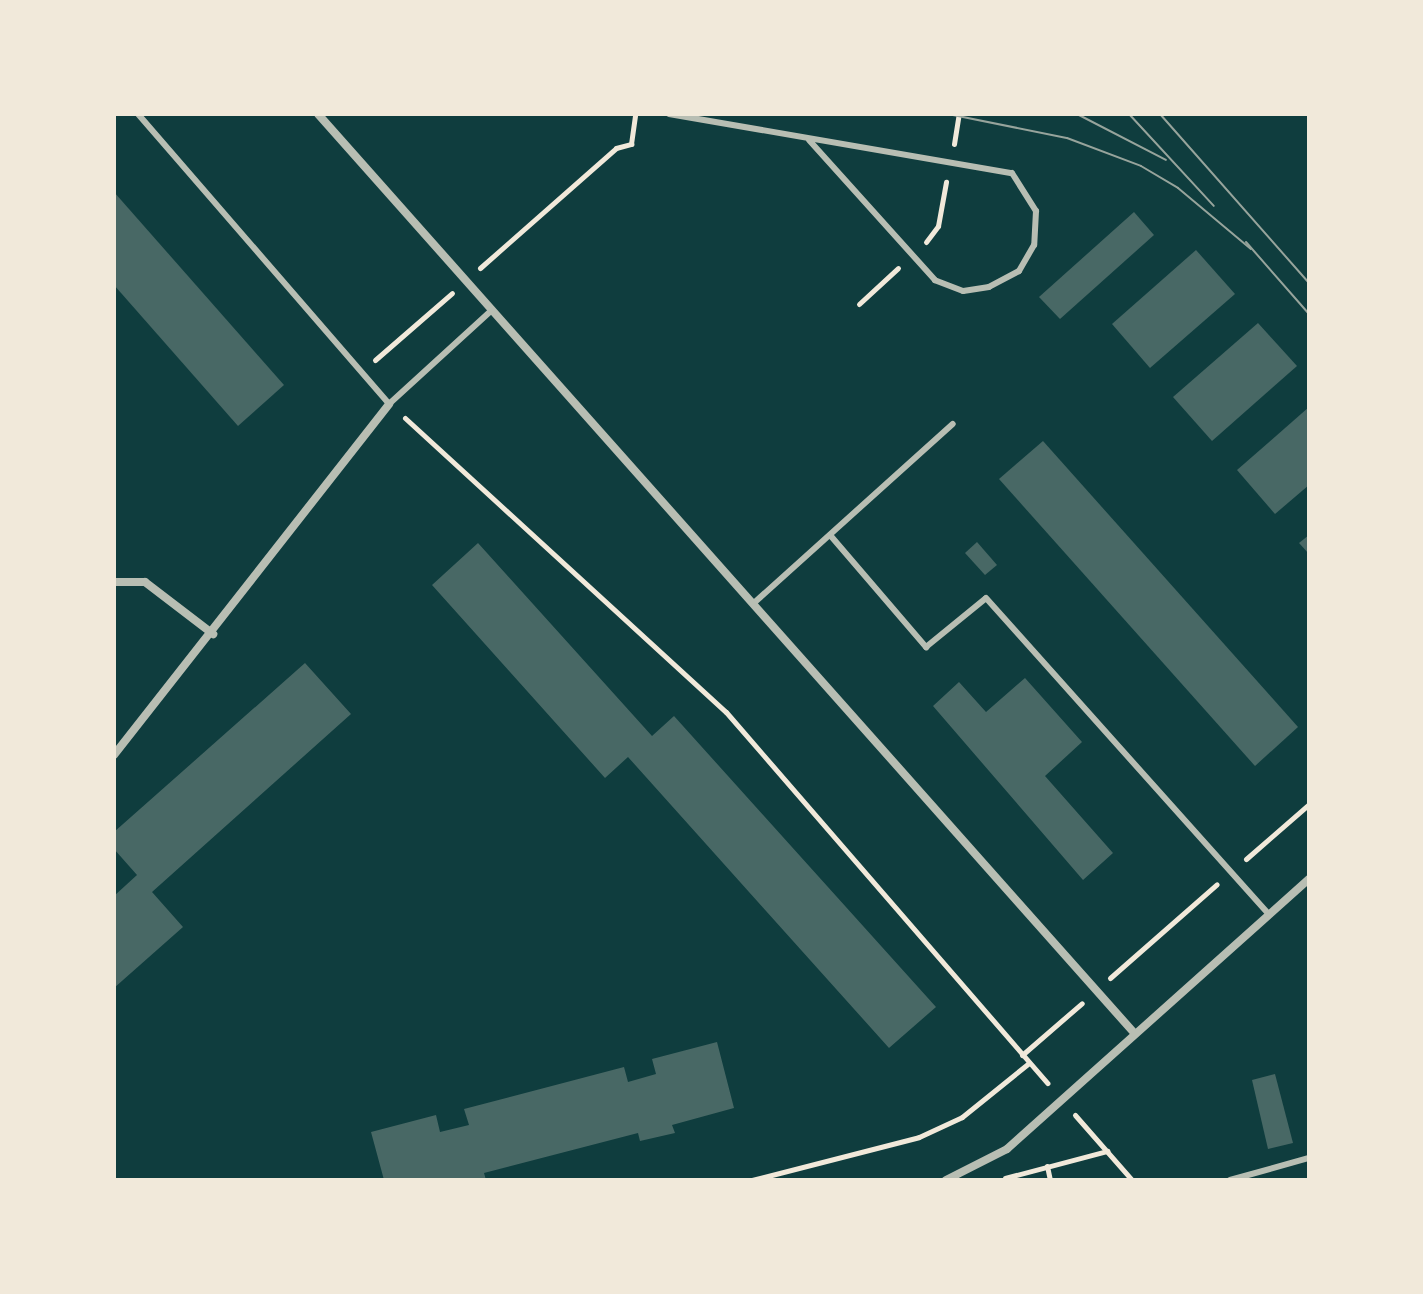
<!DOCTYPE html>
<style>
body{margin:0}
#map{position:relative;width:1423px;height:1294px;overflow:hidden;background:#0f3d3e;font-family:"Public Sans",sans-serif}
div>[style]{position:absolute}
.building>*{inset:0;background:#486865}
.path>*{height:5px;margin:-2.5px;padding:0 2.5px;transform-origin:2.5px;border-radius:2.5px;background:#f1e9da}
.service>*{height:6px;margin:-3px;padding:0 3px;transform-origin:3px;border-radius:3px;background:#b8beb3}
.minor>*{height:8px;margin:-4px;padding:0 4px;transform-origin:4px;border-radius:4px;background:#b8beb3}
.tram>*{height:2px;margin:-1px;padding:0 1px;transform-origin:1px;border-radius:1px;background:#97a49c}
span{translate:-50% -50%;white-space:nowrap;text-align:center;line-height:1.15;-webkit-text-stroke:6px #f1e9da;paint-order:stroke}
.frame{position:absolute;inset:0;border:116px solid #f1e9da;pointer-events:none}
</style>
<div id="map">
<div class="building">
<i style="clip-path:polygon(114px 192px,284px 385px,238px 426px,114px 285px)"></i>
<i style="clip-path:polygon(1134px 212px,1154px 235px,1060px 319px,1039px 297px)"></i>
<i style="clip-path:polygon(1196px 250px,1235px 294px,1150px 368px,1112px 324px)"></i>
<i style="clip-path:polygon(1258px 323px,1297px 366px,1212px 441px,1173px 397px)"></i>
<i style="clip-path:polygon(1309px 407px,1309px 485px,1275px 514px,1237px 470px)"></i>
<i style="clip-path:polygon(1043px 441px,1298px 727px,1255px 766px,999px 479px)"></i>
<i style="clip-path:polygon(1309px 535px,1309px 554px,1299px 543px)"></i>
<i style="clip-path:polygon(977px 542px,997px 565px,985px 575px,965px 553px)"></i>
<i style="clip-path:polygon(478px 543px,652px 736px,674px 716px,936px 1007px,889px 1048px,628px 757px,605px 778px,432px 585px)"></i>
<i style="clip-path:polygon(305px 663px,351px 714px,152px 892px,183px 927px,114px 988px,114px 896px,137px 875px,114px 849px,114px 832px)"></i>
<i style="clip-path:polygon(1025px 678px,1082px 742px,1045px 776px,1113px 853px,1083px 880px,933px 706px,959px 682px,986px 712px)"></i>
<i style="clip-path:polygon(717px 1042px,734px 1108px,672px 1125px,675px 1133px,640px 1141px,638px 1133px,484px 1173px,486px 1180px,384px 1180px,371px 1132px,436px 1115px,440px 1132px,469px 1125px,464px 1109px,624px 1067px,628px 1082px,656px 1074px,652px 1059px)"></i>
<i style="clip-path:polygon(1275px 1074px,1293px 1143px,1268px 1149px,1252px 1080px)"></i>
</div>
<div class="path">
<i style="left:954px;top:144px;width:30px;rotate:-81deg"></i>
<i style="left:926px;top:242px;width:20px;rotate:-53deg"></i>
<i style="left:938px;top:226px;width:45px;rotate:-79.7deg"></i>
<i style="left:480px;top:268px;width:181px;rotate:-41.4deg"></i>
<i style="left:616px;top:148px;width:16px;rotate:-15deg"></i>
<i style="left:631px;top:144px;width:30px;rotate:-82deg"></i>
<i style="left:859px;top:304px;width:53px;rotate:-42.7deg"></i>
<i style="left:375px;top:360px;width:102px;rotate:-41deg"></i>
<i style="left:405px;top:418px;width:435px;rotate:42.5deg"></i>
<i style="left:726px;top:712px;width:491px;rotate:49.1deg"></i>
<i style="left:1246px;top:859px;width:84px;rotate:-41.1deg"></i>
<i style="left:1110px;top:978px;width:142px;rotate:-41.3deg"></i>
<i style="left:1022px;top:1055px;width:79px;rotate:-40.9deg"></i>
<i style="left:1075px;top:1115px;width:86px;rotate:48.8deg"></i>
<i style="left:1047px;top:1166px;width:14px;rotate:78deg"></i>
<i style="left:1005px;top:1178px;width:106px;rotate:-14.8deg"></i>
<i style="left:752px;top:1180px;width:172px;rotate:-14.4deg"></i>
<i style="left:919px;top:1137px;width:47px;rotate:-24.9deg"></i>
<i style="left:962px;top:1117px;width:86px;rotate:-38.9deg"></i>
</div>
<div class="service">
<i style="left:138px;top:114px;width:384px;rotate:49.1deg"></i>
<i style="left:389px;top:404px;width:139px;rotate:-42.4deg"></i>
<i style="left:669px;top:114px;width:348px;rotate:9.8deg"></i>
<i style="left:1012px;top:173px;width:45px;rotate:57.7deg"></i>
<i style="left:1036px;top:211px;width:34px;rotate:93deg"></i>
<i style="left:1034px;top:245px;width:30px;rotate:120deg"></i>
<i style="left:1019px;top:271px;width:34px;rotate:152deg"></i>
<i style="left:989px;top:287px;width:26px;rotate:171deg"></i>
<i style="left:963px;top:291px;width:30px;rotate:-159deg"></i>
<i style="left:935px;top:280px;width:188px;rotate:-132deg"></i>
<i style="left:830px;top:535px;width:148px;rotate:49.4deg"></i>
<i style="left:926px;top:647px;width:77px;rotate:-39.2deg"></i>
<i style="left:986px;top:598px;width:425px;rotate:48.2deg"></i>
<i style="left:755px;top:602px;width:266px;rotate:-42deg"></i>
<i style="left:1230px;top:1180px;width:82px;rotate:-15.6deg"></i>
</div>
<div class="minor">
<i style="left:318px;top:114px;width:1230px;rotate:48.39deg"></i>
<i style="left:114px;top:582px;width:31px"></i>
<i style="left:145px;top:582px;width:86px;rotate:37.4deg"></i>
<i style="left:114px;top:755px;width:446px;rotate:-51.9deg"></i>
<i style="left:946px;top:1180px;width:68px;rotate:-26.9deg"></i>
<i style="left:1007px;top:1149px;width:405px;rotate:-41.8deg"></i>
</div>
<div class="tram">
<i style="left:948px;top:114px;width:121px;rotate:11.4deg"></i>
<i style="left:1067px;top:138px;width:79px;rotate:20.7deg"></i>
<i style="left:1141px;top:166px;width:43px;rotate:30.7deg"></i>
<i style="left:1178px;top:188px;width:95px;rotate:39.9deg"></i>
<i style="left:1077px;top:114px;width:100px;rotate:27.3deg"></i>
<i style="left:1129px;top:114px;width:125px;rotate:47.3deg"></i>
<i style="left:1160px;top:114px;width:225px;rotate:48.6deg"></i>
<i style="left:1246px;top:242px;width:96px;rotate:48.8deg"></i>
</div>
<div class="frame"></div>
</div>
